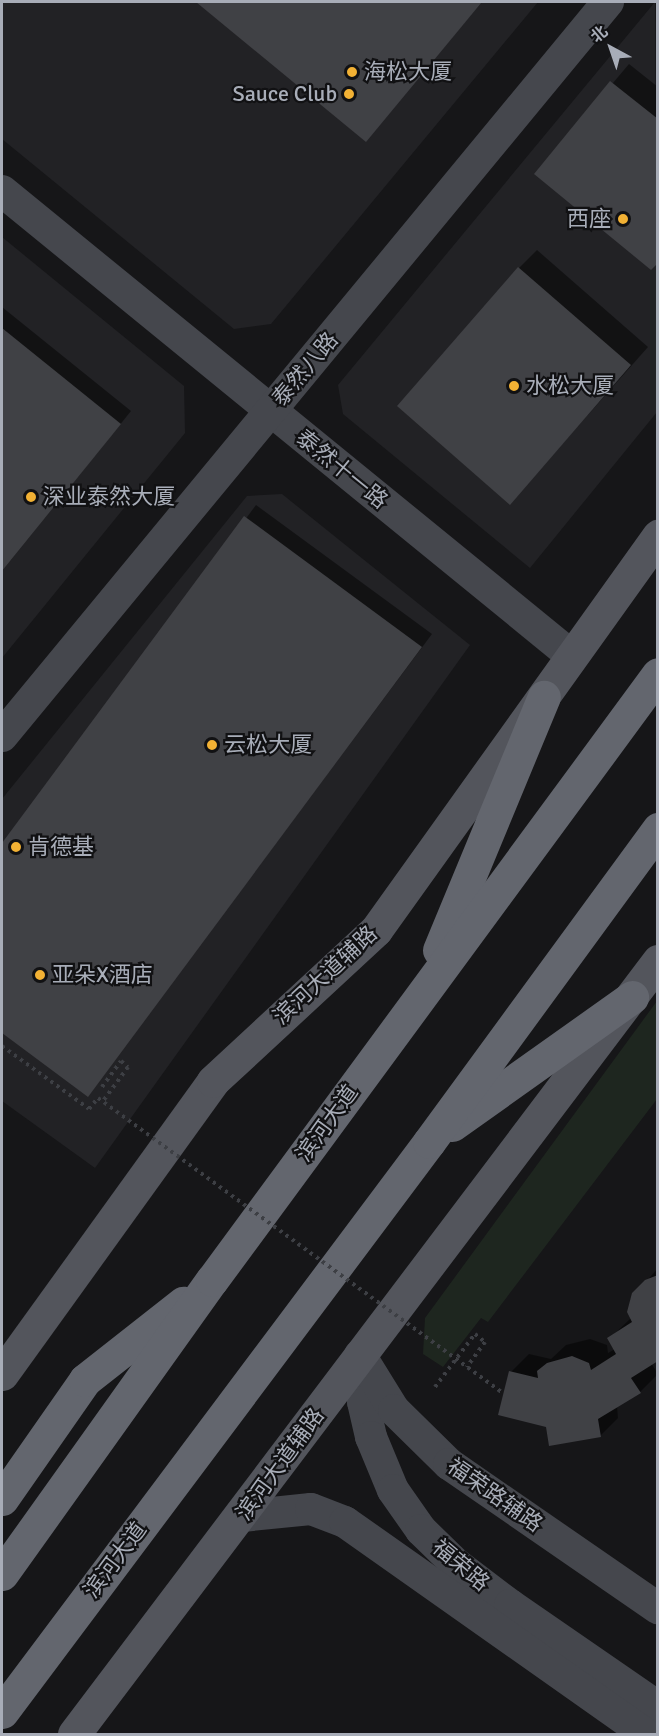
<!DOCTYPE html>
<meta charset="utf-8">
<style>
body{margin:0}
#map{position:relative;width:659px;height:1736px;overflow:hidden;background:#161618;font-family:Signika,"Noto Sans SC",sans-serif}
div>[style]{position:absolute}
.built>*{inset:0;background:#222225}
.green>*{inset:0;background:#1e261f}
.shadow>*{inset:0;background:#0007}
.building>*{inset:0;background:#404145}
.path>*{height:4px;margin-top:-2px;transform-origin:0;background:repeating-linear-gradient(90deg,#3d3f44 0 3px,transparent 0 7.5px)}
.secondary>*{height:32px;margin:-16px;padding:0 16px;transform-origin:16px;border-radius:16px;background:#45474d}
.primary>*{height:33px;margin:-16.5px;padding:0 16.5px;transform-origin:16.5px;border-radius:16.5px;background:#53555c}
.highway>*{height:33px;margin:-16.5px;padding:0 16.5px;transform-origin:16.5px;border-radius:16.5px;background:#63666e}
.path-bridge>*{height:4px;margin-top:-2px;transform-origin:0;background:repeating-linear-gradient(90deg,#3d3f44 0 3px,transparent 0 7.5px)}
.dots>*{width:16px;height:16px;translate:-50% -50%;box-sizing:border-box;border:3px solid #111113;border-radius:50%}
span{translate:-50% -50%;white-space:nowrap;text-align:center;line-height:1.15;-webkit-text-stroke:4.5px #111113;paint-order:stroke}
.poi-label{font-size:22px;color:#a8adb8}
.left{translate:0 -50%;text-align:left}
.right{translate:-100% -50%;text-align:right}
.street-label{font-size:22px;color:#a8adb8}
.frame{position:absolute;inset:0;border:3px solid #a8adb8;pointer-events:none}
.north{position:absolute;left:581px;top:18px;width:60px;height:60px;-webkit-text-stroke:4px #111113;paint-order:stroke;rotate:320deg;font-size:16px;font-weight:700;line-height:24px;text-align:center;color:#a8adb8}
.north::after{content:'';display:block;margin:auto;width:21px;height:27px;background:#a8adb8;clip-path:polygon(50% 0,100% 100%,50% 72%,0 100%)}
</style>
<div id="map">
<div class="built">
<i style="clip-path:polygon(2px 2px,538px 2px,271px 324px,234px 329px,2px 139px)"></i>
<i style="clip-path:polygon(655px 2px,657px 412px,530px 568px,343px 414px,338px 385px)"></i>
<i style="clip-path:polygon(2px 237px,184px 386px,185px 433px,2px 658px)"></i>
<i style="clip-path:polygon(282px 494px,470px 645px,95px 1168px,2px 1101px,2px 799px,247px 496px)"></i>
</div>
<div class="green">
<i style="clip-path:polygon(657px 1001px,657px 1099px,488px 1322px,481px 1318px,443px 1367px,423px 1354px,425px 1318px)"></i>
</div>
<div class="shadow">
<i style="clip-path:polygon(198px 2px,482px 2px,365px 140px)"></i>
<i style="clip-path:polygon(629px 64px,658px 87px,658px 262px,536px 174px)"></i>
<i style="clip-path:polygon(537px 250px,648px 347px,510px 503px,519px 268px)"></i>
<i style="clip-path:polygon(2px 307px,131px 411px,2px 571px)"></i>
<i style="clip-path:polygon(256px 505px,432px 634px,88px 1095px,2px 1031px,2px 846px)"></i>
<i style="clip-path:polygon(658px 1268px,658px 1359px,651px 1363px,658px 1374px,640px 1392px,617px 1406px,618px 1418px,600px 1436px,547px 1426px,511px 1372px,529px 1354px,551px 1359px,566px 1345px,590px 1339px,607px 1345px,608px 1353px,615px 1349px,609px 1339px,630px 1319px,630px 1300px)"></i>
</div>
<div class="building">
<i style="clip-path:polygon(196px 2px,482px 2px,366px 142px)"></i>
<i style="clip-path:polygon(610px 81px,658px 119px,658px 263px,651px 270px,534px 174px)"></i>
<i style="clip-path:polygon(518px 267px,631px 365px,510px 505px,397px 406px)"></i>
<i style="clip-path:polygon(2px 328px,121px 424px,2px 571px)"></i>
<i style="clip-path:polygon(244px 516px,422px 647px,88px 1097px,2px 1033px,2px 843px)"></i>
<i style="clip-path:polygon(658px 1275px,658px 1361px,631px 1378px,641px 1393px,598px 1419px,601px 1437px,549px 1446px,546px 1427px,498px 1415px,509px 1371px,538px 1378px,537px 1371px,547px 1363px,572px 1356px,589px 1363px,591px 1370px,616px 1354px,607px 1338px,632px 1322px,627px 1312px,632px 1293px,645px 1280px)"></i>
</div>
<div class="path">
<i style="left:2px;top:1046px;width:107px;rotate:35.9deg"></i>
<i style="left:89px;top:1109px;width:14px;rotate:-51deg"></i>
<i style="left:102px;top:1087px;width:32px;rotate:-54deg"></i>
<i style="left:121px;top:1061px;width:9px;rotate:41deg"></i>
<i style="left:128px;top:1067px;width:42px;rotate:126.3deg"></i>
<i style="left:435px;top:1387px;width:66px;rotate:-53deg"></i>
<i style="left:475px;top:1334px;width:13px;rotate:39deg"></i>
<i style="left:485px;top:1342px;width:31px;rotate:126deg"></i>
</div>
<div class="secondary">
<i style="left:2px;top:191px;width:736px;rotate:39.21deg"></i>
<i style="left:2px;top:736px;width:952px;rotate:-50.46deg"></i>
<i style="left:360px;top:1355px;width:47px;rotate:86.3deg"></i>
<i style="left:363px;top:1402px;width:36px;rotate:77deg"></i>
<i style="left:371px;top:1437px;width:57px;rotate:67.5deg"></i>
<i style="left:393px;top:1490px;width:49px;rotate:55deg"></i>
<i style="left:421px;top:1530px;width:49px;rotate:44.2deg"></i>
<i style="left:456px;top:1564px;width:68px;rotate:37.2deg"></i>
<i style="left:510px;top:1605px;width:180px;rotate:34.6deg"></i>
<i style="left:363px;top:1360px;width:59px;rotate:58.2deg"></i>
<i style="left:394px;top:1410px;width:77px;rotate:44.5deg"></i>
<i style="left:449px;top:1464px;width:254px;rotate:34.6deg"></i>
<i style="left:242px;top:1516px;width:69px;rotate:-5.8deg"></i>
<i style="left:311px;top:1509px;width:36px;rotate:21deg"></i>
<i style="left:345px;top:1522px;width:367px;rotate:35.2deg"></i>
</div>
<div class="primary">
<i style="left:2px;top:1374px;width:361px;rotate:-54.2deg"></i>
<i style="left:213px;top:1081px;width:222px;rotate:-42.8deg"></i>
<i style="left:376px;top:930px;width:485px;rotate:-54.4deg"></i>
<i style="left:74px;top:1734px;width:969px;rotate:-52.93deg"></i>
</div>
<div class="highway">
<i style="left:439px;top:950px;width:274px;rotate:-67.5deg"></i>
<i style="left:452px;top:1125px;width:221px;rotate:-35.4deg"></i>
<i style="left:2px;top:1499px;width:145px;rotate:-55.1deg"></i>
<i style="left:85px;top:1380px;width:125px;rotate:-38.2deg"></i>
<i style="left:2px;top:1574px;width:361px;rotate:-54.5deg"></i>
<i style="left:212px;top:1280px;width:752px;rotate:-53.65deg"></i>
<i style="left:2px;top:1712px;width:712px;rotate:-53.16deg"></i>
<i style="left:429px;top:1142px;width:388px;rotate:-53.8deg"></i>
</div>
<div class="path-bridge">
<i style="left:98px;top:1098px;width:502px;rotate:36.09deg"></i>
</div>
<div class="dots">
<i style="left:352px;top:72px;background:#f2b134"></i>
<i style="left:349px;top:94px;background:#f2b134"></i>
<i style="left:623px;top:219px;background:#f2b134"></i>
<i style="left:514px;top:386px;background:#f2b134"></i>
<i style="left:31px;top:497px;background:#f2b134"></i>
<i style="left:212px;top:745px;background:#f2b134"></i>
<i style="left:16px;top:847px;background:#f2b134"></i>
<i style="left:40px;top:975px;background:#f2b134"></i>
</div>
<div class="poi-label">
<span class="left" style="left:364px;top:72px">海松大厦</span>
<span class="right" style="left:337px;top:94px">Sauce Club</span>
<span class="right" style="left:611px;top:219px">西座</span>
<span class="left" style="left:526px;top:386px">水松大厦</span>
<span class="left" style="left:43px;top:497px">深业泰然大厦</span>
<span class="left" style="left:224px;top:745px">云松大厦</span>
<span class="left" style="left:28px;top:847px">肯德基</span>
<span class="left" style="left:52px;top:975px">亚朵X酒店</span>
</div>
<div class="street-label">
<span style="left:305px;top:369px;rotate:-50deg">泰然八路</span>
<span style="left:342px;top:469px;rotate:39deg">泰然十一路</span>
<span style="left:325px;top:975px;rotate:-43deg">滨河大道辅路</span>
<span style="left:327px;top:1123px;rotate:-54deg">滨河大道</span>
<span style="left:280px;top:1464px;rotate:-54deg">滨河大道辅路</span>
<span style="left:495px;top:1495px;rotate:35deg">福荣路辅路</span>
<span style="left:115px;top:1560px;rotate:-53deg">滨河大道</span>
<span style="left:461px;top:1565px;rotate:40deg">福荣路</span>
</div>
<div class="frame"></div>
<div class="north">北</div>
</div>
